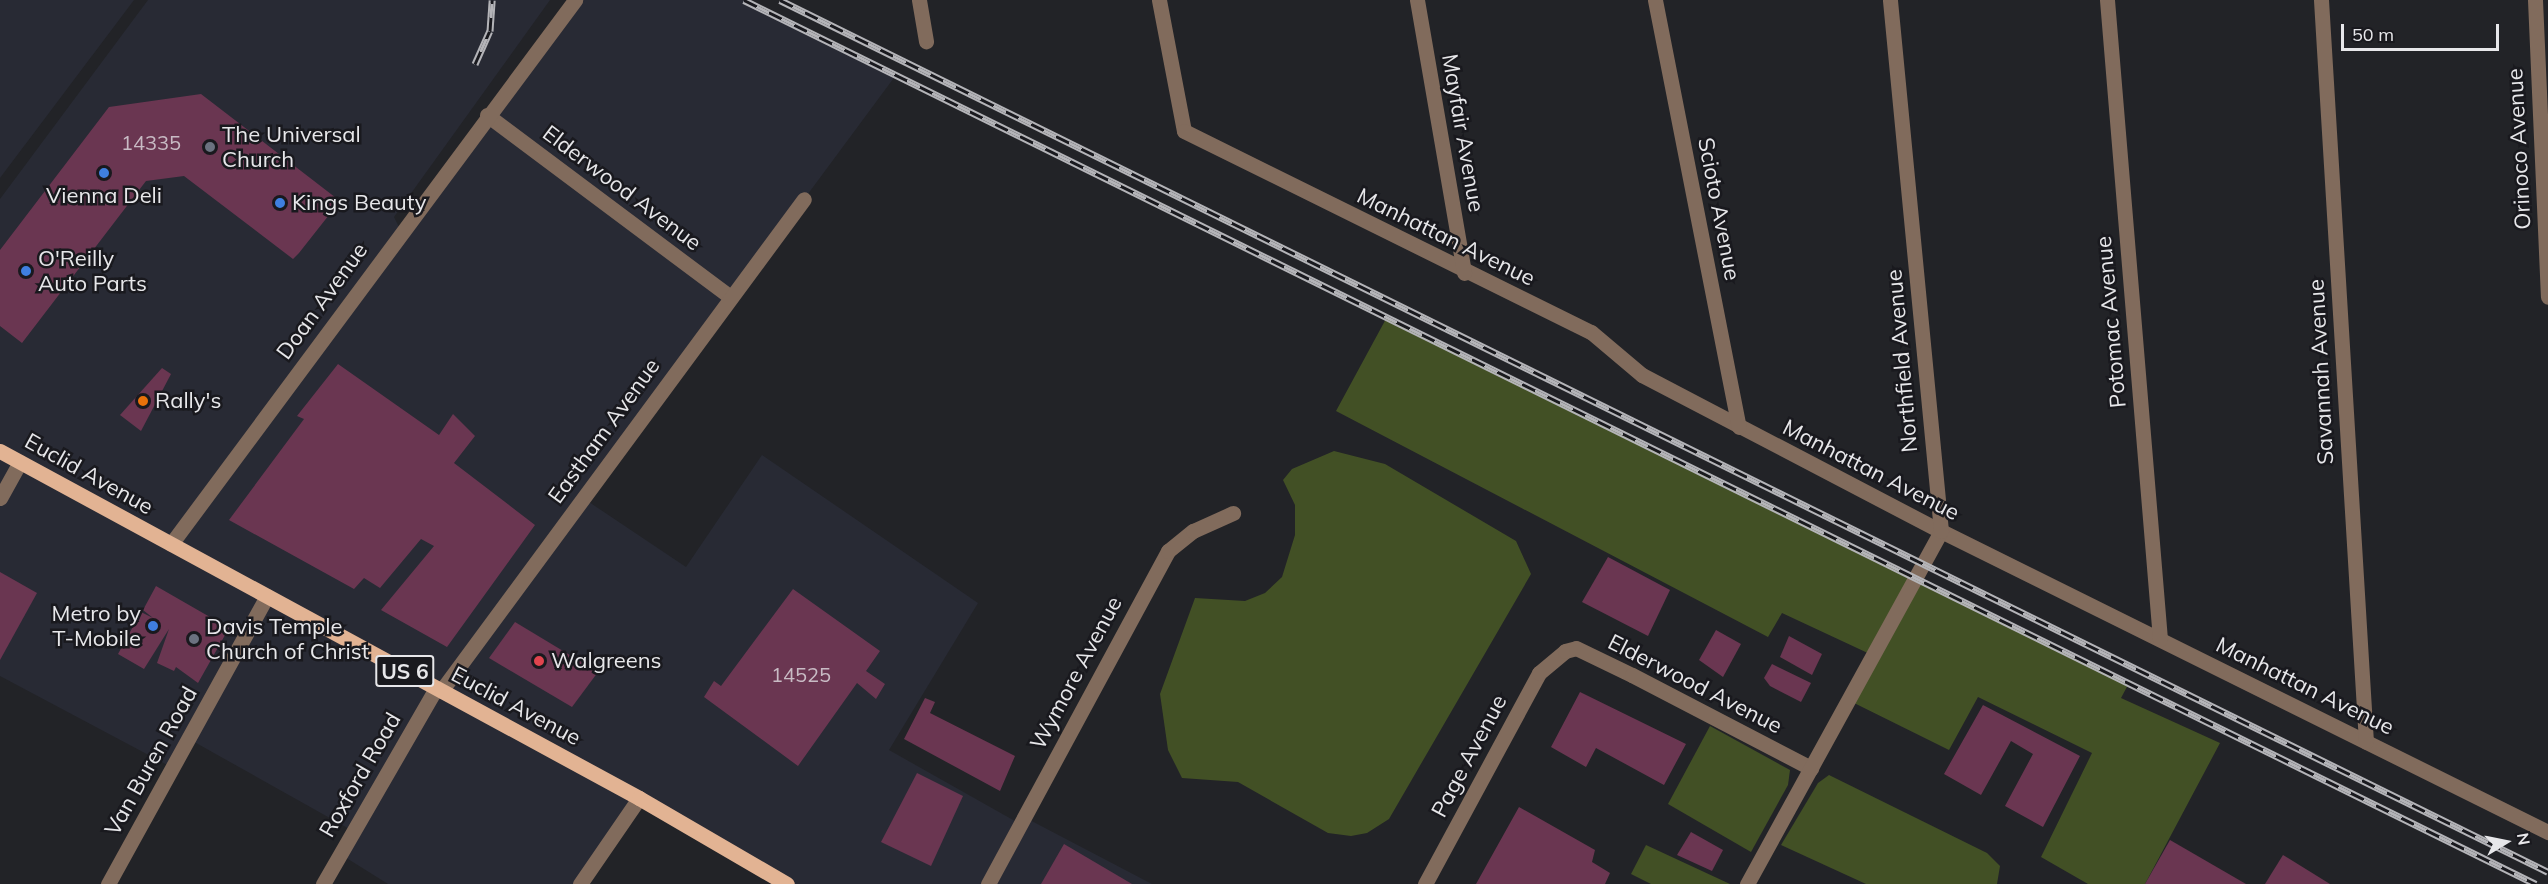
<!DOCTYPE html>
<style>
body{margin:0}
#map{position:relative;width:2548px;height:884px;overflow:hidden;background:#222327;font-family:Mulish,sans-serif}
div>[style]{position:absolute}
.built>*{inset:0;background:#282a34}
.green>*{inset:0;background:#425025}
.building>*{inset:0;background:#6a3651}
.minor>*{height:15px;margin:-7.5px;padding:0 7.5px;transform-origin:7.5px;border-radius:7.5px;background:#816b5c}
.major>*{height:15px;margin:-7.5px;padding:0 7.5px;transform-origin:7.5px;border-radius:7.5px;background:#e2b393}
.rail>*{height:7px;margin-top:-3.5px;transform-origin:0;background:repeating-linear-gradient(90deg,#19191e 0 14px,#b4b4b8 0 28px);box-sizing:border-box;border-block:2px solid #b4b4b8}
.dots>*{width:16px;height:16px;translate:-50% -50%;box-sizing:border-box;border:3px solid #19191e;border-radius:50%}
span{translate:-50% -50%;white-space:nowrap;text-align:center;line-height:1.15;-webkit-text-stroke:5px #19191e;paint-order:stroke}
.number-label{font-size:20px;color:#c8bbc4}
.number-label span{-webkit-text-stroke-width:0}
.shield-label span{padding:2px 4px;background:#19191e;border:2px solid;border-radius:4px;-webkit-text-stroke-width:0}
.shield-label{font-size:21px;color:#e7e7ea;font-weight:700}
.street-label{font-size:22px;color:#e7e7ea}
.poi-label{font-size:22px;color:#e7e7ea}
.left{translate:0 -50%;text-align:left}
.right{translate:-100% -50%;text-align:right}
.north{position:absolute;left:2476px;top:812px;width:60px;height:60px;-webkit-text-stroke:4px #19191e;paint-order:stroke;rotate:80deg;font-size:16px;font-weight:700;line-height:24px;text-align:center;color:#e7e7ea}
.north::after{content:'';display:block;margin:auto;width:21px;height:27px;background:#e7e7ea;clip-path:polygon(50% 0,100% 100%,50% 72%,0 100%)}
.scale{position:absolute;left:2341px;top:24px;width:158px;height:27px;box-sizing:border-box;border:3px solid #e7e7ea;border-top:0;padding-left:8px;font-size:18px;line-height:21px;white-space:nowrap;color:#e7e7ea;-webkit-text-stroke:4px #19191e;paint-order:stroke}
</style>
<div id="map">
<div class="built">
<i style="clip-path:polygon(0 0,134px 0,0 178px)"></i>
<i style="clip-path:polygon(148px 0,550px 0,394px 217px,401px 231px,574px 0,744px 0,896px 75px,583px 498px,686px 567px,762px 455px,978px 603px,889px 750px,1020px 824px,1024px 817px,1152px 884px,787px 884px,639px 798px,580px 884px,388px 884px,340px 854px,353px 831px,189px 739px,173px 768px,0 676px,0 199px)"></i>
</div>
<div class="green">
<i style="clip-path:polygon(1387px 317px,2129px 683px,2121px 698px,2220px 743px,2145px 884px,2088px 884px,2041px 857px,2092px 753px,1978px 697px,1949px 750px,1848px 700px,1872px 655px,1782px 613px,1768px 637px,1336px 411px)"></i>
<i style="clip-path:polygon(1334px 451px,1385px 464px,1516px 541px,1531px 574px,1389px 819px,1367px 833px,1351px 836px,1328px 833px,1238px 782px,1182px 778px,1168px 750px,1160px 694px,1195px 598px,1245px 601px,1265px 593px,1282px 577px,1295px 535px,1295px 505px,1283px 480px,1292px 469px)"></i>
<i style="clip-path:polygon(1710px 726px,1790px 770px,1788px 785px,1751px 852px,1668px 804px)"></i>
<i style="clip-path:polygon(1829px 775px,1987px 853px,2000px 866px,1997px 884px,1866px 884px,1781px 845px,1818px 783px)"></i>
<i style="clip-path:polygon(1646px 845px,1730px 884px,1651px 884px,1631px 874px)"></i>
</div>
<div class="building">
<i style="clip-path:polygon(201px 94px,340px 201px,299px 253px,293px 259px,184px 176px,146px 181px,22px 343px,0 326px,0 250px,109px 107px)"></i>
<i style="clip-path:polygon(338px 364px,439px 435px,453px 414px,475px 436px,454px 463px,535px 525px,447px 647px,381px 610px,434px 546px,421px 539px,380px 588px,364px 578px,354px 589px,229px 520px,304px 419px,297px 416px)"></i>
<i style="clip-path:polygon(162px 368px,171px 374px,141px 431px,120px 415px)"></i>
<i style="clip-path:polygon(1608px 557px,1670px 590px,1648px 636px,1582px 602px)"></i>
<i style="clip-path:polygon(0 572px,37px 593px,0 660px)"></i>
<i style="clip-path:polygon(156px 586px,229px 628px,198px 683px,176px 667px,174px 671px,157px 663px,169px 629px,144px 669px,118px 654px,141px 612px,153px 618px,143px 610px)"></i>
<i style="clip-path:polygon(793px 589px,880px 651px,866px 671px,885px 684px,876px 699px,857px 683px,798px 766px,704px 697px,714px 681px,721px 686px)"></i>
<i style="clip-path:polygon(515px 622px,598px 672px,572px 707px,489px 658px)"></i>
<i style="clip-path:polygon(1716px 630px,1741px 644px,1723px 677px,1699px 660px)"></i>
<i style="clip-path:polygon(1789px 636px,1822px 654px,1812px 675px,1780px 657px)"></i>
<i style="clip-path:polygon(1772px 664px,1811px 683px,1801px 702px,1770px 686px,1764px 678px)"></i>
<i style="clip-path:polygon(1580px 692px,1686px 744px,1664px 785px,1596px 748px,1586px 767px,1551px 747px)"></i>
<i style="clip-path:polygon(925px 698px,935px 702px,930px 713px,1015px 756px,1000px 791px,904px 739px)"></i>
<i style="clip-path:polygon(1983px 705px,2080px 756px,2043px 827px,2005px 806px,2033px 754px,2011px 741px,1981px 795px,1944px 774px)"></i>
<i style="clip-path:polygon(917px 773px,963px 796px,931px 866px,881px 842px)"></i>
<i style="clip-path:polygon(1519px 807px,1595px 850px,1592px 862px,1610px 873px,1605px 884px,1476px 884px)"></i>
<i style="clip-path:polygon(1691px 832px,1723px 850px,1712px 871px,1677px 855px)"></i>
<i style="clip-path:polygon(2170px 840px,2246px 884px,2145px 884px)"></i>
<i style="clip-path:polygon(1064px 844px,1132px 884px,1041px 884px)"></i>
<i style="clip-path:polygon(2283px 855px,2330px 884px,2265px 884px)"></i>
</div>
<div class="minor">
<i style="left:919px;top:0;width:42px;rotate:80.3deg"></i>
<i style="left:1159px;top:0;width:133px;rotate:79.2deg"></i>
<i style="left:1184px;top:131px;width:454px;rotate:26.3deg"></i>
<i style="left:1591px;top:332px;width:67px;rotate:40.1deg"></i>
<i style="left:1642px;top:375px;width:337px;rotate:27.6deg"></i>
<i style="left:1941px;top:531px;width:678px;rotate:26.38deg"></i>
<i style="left:1417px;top:0;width:277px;rotate:80.2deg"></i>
<i style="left:1655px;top:0;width:435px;rotate:78.9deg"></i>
<i style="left:2107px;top:0;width:641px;rotate:85.26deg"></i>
<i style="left:2321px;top:0;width:743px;rotate:86.53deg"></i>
<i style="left:2535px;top:0;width:297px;rotate:87.5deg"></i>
<i style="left:487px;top:115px;width:304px;rotate:36.8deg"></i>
<i style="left:0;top:498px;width:41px;rotate:-60.9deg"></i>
<i style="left:171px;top:544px;width:678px;rotate:-53.4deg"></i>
<i style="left:441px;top:691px;width:611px;rotate:-53.58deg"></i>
<i style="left:108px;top:884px;width:329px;rotate:-61.1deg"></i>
<i style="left:323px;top:884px;width:226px;rotate:-60deg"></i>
<i style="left:580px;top:884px;width:104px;rotate:-55.5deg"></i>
<i style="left:988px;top:884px;width:379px;rotate:-61.6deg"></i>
<i style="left:1168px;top:551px;width:32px;rotate:-39deg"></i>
<i style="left:1193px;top:531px;width:44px;rotate:-24.2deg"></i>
<i style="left:1425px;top:884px;width:240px;rotate:-61.6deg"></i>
<i style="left:1539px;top:673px;width:34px;rotate:-40deg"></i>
<i style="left:1565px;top:651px;width:11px;rotate:-15deg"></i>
<i style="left:1576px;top:648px;width:62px;rotate:25.7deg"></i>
<i style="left:1632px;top:675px;width:202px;rotate:27.5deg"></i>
<i style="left:1747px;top:884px;width:403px;rotate:-61.2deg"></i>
<i style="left:1941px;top:531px;width:533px;rotate:-95.49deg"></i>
</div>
<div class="major">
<i style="left:0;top:451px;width:727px;rotate:28.5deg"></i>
<i style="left:639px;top:798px;width:171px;rotate:30.2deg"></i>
</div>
<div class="rail">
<i style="left:744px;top:0;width:1998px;rotate:26.26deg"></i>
<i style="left:780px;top:0;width:1971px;rotate:26.25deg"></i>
<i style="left:475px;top:64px;width:36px;rotate:-66deg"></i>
<i style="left:490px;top:31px;width:31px;rotate:-86deg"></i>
</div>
<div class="dots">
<i style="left:210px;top:147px;background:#6b7280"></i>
<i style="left:104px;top:173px;background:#3f7fe0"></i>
<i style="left:280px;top:203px;background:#3f7fe0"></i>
<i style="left:26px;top:271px;background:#3f7fe0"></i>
<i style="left:143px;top:401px;background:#e8710a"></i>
<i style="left:153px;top:626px;background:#3f7fe0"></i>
<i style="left:194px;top:639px;background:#6b7280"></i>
<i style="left:539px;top:661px;background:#e0444e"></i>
</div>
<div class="number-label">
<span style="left:151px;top:142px">14335</span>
<span style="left:801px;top:674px">14525</span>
</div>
<div class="shield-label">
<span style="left:405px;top:671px">US 6</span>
</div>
<div class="street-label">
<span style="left:1463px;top:133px;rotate:80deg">Mayfair Avenue</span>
<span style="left:2519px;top:149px;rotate:-93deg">Orinoco Avenue</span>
<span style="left:622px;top:188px;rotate:37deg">Elderwood Avenue</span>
<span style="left:1719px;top:209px;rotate:79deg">Scioto Avenue</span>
<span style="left:1446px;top:237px;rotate:26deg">Manhattan Avenue</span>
<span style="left:322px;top:301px;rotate:-54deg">Doan Avenue</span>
<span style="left:2111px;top:322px;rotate:-95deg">Potomac Avenue</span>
<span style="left:1902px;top:361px;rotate:-95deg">Northfield Avenue</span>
<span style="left:2321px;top:372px;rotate:-93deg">Savannah Avenue</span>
<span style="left:604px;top:431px;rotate:-54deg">Eastham Avenue</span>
<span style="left:1871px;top:470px;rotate:27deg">Manhattan Avenue</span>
<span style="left:89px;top:474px;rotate:29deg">Euclid Avenue</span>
<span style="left:1076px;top:673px;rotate:-62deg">Wymore Avenue</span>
<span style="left:1695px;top:684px;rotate:27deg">Elderwood Avenue</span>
<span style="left:2305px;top:686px;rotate:26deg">Manhattan Avenue</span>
<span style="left:516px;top:706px;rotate:28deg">Euclid Avenue</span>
<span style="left:1469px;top:756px;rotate:-62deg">Page Avenue</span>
<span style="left:151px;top:761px;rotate:-61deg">Van Buren Road</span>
<span style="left:360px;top:775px;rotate:-60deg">Roxford Road</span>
</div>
<div class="poi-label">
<span class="left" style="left:222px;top:147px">The Universal<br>Church</span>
<span style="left:104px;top:196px">Vienna Deli</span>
<span class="left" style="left:292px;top:203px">Kings Beauty</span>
<span class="left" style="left:38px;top:271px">O'Reilly<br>Auto Parts</span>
<span class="left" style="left:155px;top:401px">Rally's</span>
<span class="right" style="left:141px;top:626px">Metro by<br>T-Mobile</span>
<span class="left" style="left:206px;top:639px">Davis Temple<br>Church of Christ</span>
<span class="left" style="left:551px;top:661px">Walgreens</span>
</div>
<div class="north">N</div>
<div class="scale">50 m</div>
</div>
